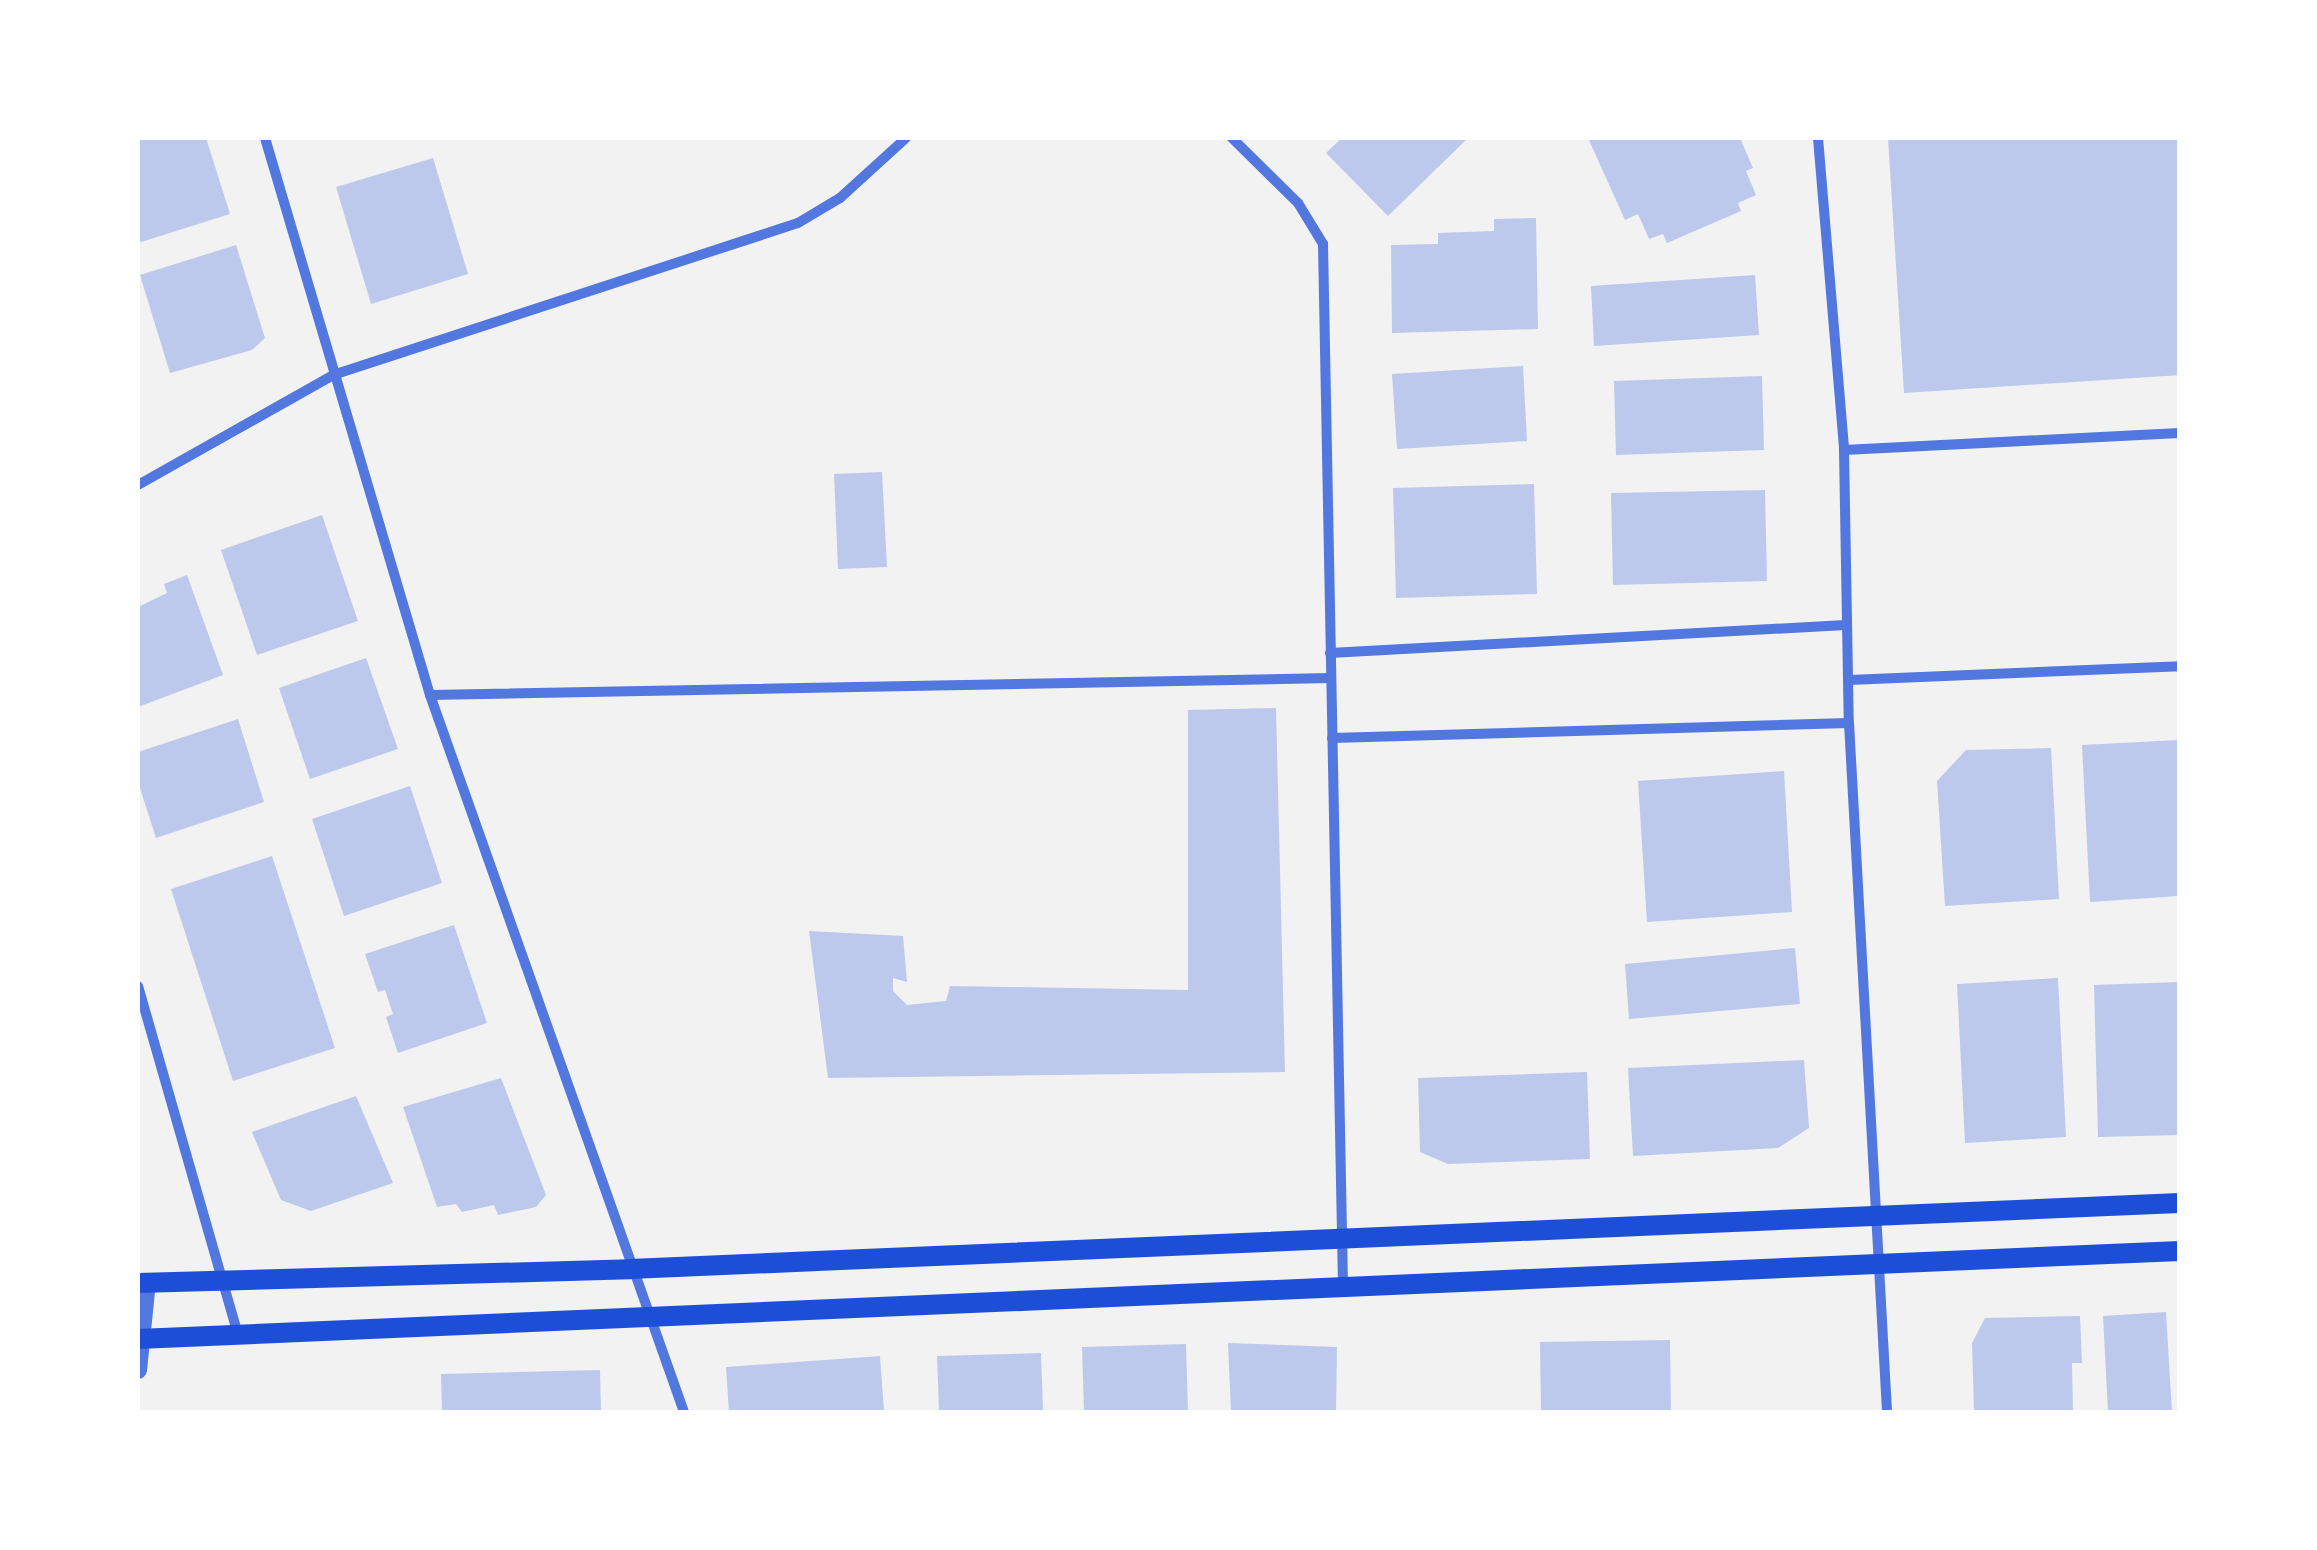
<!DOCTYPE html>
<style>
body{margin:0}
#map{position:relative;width:2317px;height:1550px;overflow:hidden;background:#f2f2f2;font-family:Jost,sans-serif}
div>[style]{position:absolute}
.building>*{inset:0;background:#bdc9ec}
.minor>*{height:10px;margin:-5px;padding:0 5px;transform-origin:5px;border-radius:5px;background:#5277de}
.tertiary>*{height:18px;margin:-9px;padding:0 9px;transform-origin:9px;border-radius:9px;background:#5277de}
.secondary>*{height:20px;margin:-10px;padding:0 10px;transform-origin:10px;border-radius:10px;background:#1d4ed8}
span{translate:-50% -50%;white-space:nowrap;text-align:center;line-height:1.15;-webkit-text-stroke:8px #fff;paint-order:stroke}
.frame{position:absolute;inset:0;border:140px solid #fff;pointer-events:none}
</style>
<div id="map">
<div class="building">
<i style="clip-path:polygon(138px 138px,206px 138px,230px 214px,138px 243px)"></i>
<i style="clip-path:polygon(1342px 138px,1468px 138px,1388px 216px,1326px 153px)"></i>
<i style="clip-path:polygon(1588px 138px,1740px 138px,1753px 168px,1746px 171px,1756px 195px,1738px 203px,1741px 211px,1667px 243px,1663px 234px,1649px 239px,1638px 214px,1625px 220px)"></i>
<i style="clip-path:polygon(1888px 138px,2180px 138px,2180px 375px,1904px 393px)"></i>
<i style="clip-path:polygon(433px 158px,468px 274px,371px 304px,336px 187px)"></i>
<i style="clip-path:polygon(1536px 218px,1538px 329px,1392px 333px,1391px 245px,1438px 244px,1438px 233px,1494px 231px,1494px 219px)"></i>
<i style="clip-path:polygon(236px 245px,265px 338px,252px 350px,170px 373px,140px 275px)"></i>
<i style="clip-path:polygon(1755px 275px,1759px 335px,1594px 346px,1591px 286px)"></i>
<i style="clip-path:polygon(1523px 366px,1527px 441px,1397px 449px,1392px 374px)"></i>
<i style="clip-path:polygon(1762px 376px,1764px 450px,1616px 455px,1614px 381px)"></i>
<i style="clip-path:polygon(882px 472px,887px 567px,838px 569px,834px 474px)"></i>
<i style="clip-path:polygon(1534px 484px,1537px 594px,1396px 598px,1393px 488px)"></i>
<i style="clip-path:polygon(1765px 490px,1767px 581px,1613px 585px,1611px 493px)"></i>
<i style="clip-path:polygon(322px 515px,358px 621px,257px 655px,221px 550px)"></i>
<i style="clip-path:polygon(187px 575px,223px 675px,138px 707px,138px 607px,167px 593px,164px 584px)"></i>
<i style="clip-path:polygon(366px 658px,398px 749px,310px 779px,279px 688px)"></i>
<i style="clip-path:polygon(1276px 708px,1285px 1072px,828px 1078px,809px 931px,903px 936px,907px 982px,893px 978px,893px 991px,907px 1005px,946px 1001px,950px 986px,1188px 990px,1188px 710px)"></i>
<i style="clip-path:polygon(238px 719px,264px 802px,156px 838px,138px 782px,138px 752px)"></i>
<i style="clip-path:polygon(2178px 740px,2179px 896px,2090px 902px,2082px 745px)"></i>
<i style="clip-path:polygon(2051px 748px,2059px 899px,1945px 906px,1937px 781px,1966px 750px)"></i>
<i style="clip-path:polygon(1784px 771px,1792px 912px,1647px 922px,1638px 781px)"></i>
<i style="clip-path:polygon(410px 786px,442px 883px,344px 916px,312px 819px)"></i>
<i style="clip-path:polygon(272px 856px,335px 1048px,233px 1081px,171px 889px)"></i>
<i style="clip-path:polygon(454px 925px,487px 1023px,398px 1053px,386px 1017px,393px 1014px,385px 990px,378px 992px,365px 954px)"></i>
<i style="clip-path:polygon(1795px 948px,1800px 1004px,1629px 1019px,1625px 964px)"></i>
<i style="clip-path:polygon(2058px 978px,2066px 1137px,1965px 1143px,1957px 984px)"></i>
<i style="clip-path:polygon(2180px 982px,2180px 1135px,2098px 1137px,2094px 985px)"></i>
<i style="clip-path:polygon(1804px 1060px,1809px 1128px,1778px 1148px,1633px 1156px,1628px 1068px)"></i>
<i style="clip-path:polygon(1587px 1072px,1590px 1159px,1448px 1164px,1420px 1152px,1418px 1078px)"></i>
<i style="clip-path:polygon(501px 1078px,546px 1195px,536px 1207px,498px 1215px,494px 1205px,462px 1212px,456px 1204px,437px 1207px,403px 1107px)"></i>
<i style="clip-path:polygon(356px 1096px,393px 1183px,311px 1211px,281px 1200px,252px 1132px)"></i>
<i style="clip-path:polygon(2166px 1312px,2172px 1412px,2108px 1412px,2103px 1316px)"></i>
<i style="clip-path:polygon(2080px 1316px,2082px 1363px,2072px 1363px,2073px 1412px,1974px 1412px,1972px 1343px,1985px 1318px)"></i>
<i style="clip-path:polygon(1670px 1340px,1671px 1412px,1541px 1412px,1540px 1342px)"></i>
<i style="clip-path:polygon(1228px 1343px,1337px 1347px,1336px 1412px,1231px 1412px)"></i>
<i style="clip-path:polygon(1186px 1344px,1188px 1412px,1084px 1412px,1082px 1347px)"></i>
<i style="clip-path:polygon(1041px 1353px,1043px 1412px,939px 1412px,937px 1356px)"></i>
<i style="clip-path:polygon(880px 1356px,884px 1411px,729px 1412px,726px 1367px)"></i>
<i style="clip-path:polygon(600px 1370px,601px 1412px,442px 1412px,441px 1374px)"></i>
</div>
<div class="minor">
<i style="left:265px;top:138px;width:581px;rotate:73.5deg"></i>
<i style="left:430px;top:695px;width:761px;rotate:70.49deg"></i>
<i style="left:1232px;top:138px;width:93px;rotate:44.6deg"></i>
<i style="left:1298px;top:203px;width:48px;rotate:58.6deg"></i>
<i style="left:1323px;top:244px;width:1043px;rotate:88.9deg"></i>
<i style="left:1818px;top:138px;width:313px;rotate:85.2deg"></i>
<i style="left:1844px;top:450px;width:273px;rotate:89deg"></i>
<i style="left:1849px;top:723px;width:690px;rotate:86.84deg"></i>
<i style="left:1844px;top:450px;width:336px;rotate:-2.9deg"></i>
<i style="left:138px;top:485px;width:224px;rotate:-29.4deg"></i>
<i style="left:333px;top:375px;width:489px;rotate:-18.1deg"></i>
<i style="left:798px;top:223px;width:49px;rotate:-30.8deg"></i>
<i style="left:840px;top:198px;width:89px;rotate:-42.3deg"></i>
<i style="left:1330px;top:653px;width:516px;rotate:-3.11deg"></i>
<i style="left:1849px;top:680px;width:331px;rotate:-2.4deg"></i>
<i style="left:430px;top:695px;width:901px;rotate:-1.08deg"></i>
<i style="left:1332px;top:738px;width:517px;rotate:-1.66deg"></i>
<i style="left:138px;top:986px;width:362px;rotate:74deg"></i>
</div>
<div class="tertiary">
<i style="left:138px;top:1370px;width:88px;rotate:-84.2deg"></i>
</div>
<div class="secondary">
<i style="left:138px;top:1283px;width:492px;rotate:-1.6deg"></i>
<i style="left:630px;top:1269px;width:1551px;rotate:-2.44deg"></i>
<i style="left:138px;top:1339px;width:2044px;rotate:-2.47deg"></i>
</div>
<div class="frame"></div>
</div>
